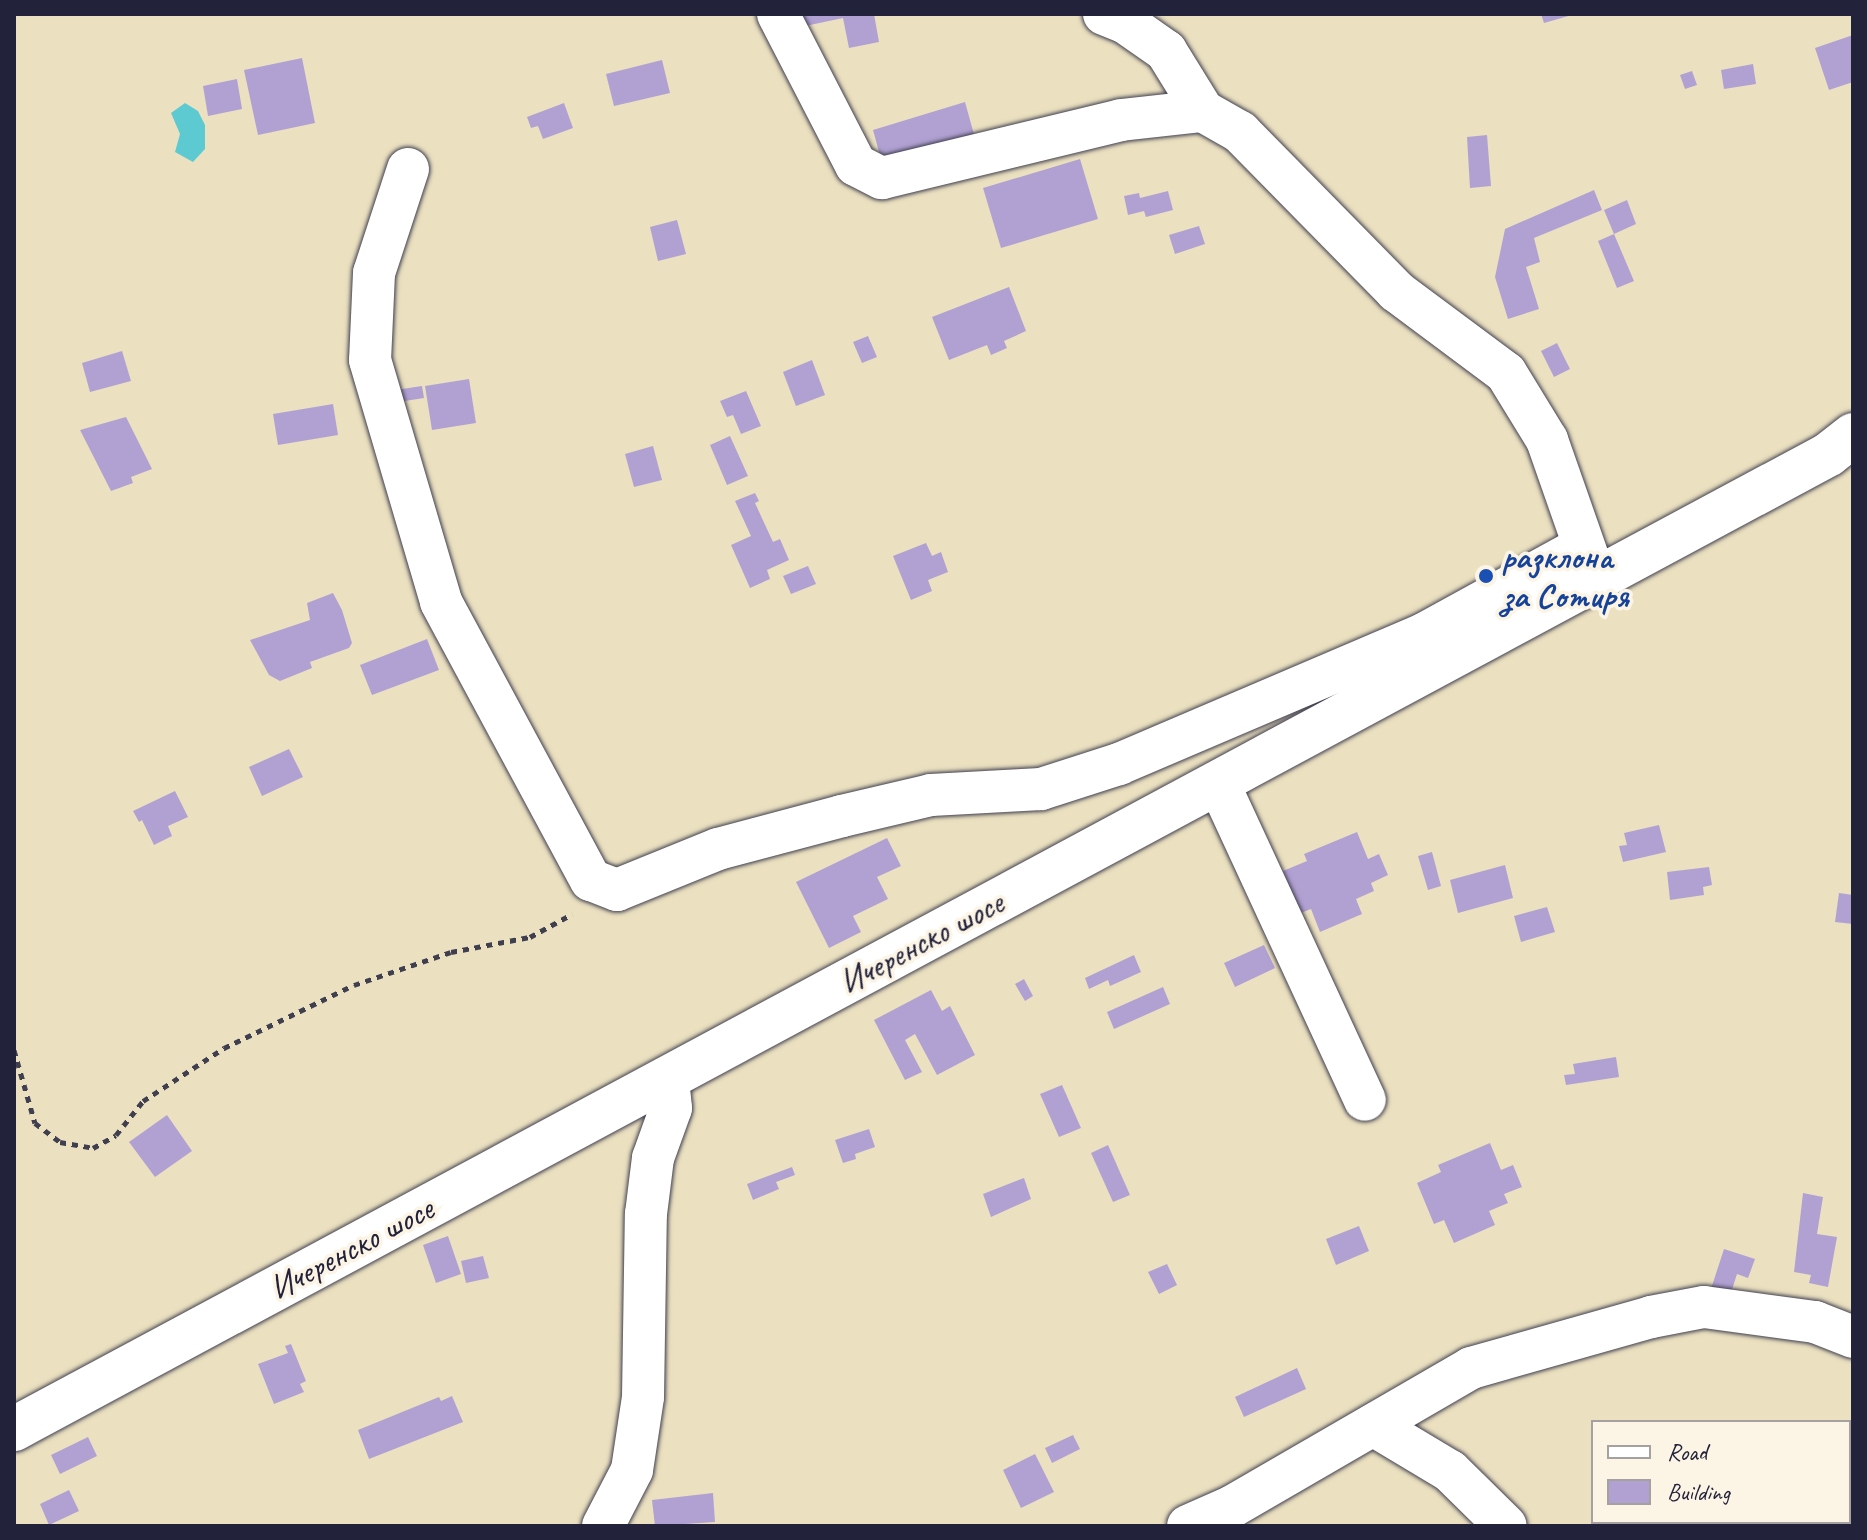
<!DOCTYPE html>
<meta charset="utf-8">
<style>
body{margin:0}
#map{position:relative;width:1867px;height:1540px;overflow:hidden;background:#ebe1c0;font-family:Caveat,sans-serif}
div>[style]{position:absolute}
.water>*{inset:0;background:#5dcad1}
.building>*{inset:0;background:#b1a1d3}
.path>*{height:5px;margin-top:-2.5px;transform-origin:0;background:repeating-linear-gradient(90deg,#403f4f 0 6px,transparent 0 12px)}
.roads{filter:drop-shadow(0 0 2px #403f4f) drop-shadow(0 0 2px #403f4f)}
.minor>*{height:42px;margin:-21px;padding:0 21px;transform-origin:21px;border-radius:21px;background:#fff}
.tertiary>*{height:44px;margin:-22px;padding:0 22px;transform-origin:22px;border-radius:22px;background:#fff}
.dots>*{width:22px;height:22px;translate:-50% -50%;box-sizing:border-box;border:4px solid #fcf5e5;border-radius:50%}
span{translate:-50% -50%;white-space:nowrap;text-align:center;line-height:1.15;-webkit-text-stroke:7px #fcf5e5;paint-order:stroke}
.transit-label{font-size:34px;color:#164399;font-weight:700}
.left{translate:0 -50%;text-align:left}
.street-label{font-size:34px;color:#22223b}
.frame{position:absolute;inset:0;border:16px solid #22223b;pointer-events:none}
.legend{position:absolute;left:1591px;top:1420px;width:260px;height:104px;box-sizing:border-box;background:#fcf5e5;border:2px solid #a5a1a1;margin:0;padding:10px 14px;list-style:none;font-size:24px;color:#22223b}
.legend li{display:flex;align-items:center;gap:16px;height:40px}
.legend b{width:40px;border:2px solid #a5a1a1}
</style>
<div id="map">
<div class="water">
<i style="clip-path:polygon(185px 103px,198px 111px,205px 125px,205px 149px,193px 162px,175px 152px,180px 134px,171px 113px)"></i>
</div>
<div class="building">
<i style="clip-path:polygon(787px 14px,874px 14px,879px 42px,849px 48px,843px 18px,791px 29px)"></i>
<i style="clip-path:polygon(1541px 14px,1572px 14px,1572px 15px,1544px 23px)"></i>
<i style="clip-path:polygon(1853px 35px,1853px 82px,1829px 90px,1815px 48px)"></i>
<i style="clip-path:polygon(302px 58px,315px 123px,258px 135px,244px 70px)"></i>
<i style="clip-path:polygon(662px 60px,670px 93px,614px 106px,606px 74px)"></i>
<i style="clip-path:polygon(1753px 64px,1756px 84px,1724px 89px,1721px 70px)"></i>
<i style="clip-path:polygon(1692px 71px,1697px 85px,1685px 89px,1680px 75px)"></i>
<i style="clip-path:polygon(237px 79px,242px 109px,208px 116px,203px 86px)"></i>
<i style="clip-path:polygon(965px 102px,980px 156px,884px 170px,873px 130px)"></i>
<i style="clip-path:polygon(564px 103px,573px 128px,543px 139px,538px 126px,531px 128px,527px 117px)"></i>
<i style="clip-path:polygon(1487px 135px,1491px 186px,1470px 188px,1467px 137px)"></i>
<i style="clip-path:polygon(1080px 159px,1098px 219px,1001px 248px,983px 188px)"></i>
<i style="clip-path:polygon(1594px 190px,1602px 210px,1534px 238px,1540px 262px,1526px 267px,1539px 309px,1508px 319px,1495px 277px,1505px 229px)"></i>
<i style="clip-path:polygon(1168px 191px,1173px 210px,1146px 217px,1144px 211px,1128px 215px,1124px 196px,1139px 193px,1140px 198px)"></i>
<i style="clip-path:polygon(1627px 200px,1636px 224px,1614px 234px,1634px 281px,1617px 288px,1598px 241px,1614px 234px,1604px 210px)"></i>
<i style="clip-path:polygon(677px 220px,686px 254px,658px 261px,650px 227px)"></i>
<i style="clip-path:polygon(1199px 226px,1205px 244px,1175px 254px,1169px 235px)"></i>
<i style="clip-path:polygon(1009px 287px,1026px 331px,1004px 341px,1007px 348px,991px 355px,987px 345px,949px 360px,932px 317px)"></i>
<i style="clip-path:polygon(868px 336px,877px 357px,862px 363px,853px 342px)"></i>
<i style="clip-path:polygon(1557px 343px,1570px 369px,1554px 377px,1541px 351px)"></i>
<i style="clip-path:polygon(122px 351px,131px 381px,90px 392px,82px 363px)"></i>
<i style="clip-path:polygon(812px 360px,825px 395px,796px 406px,783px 372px)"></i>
<i style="clip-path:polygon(469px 379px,476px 423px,432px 430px,425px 386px)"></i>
<i style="clip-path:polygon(422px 386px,424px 398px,392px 403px,389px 391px)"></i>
<i style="clip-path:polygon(746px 391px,761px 426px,741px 434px,733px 415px,727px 417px,720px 401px)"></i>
<i style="clip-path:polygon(333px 404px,338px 435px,278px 445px,273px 414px)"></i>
<i style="clip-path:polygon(126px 417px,152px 469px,131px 477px,133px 483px,111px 491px,80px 430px)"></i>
<i style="clip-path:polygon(730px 436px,748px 476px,727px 485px,710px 445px)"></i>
<i style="clip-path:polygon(653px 446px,662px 480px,634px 487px,625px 454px)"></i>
<i style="clip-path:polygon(755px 493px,759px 501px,755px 503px,773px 542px,780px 539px,789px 560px,767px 570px,770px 579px,750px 588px,731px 545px,751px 536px,735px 501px)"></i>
<i style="clip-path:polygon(926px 543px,932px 556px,941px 552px,948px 572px,928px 580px,932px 591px,911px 600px,893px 556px)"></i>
<i style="clip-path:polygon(808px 566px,816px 584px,791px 594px,783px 576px)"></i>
<i style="clip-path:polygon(333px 593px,342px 610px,352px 643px,349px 648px,310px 662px,312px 668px,280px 681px,269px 675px,250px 640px,310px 620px,307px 603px)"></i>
<i style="clip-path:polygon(427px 639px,439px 670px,372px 695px,360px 665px)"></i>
<i style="clip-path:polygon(289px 749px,303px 777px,262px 796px,249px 767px)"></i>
<i style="clip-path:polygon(175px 791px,188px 817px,168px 826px,172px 836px,154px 845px,142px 820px,139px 822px,133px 811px)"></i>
<i style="clip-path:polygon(1659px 825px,1666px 852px,1623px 862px,1619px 846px,1627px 845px,1624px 833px)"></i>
<i style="clip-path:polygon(1357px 832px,1368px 859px,1379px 854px,1388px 875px,1371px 883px,1374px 891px,1356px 899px,1362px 914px,1320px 932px,1311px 909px,1301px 913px,1283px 871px,1307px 861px,1304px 854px)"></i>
<i style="clip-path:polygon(887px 838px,901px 866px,877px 877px,888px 899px,853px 916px,861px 932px,829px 948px,796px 882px)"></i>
<i style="clip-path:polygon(1432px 852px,1441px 886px,1428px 890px,1418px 856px)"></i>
<i style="clip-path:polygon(1505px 865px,1513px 898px,1458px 913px,1450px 880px)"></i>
<i style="clip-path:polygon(1709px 867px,1712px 885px,1703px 887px,1704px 895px,1670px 900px,1667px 872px)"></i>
<i style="clip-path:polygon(1839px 893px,1853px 895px,1853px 924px,1835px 922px)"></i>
<i style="clip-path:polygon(1547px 907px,1555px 932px,1521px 942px,1514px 916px)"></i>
<i style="clip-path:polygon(1264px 945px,1275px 968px,1235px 987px,1224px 963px)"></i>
<i style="clip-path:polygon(1134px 955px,1141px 972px,1110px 986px,1108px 980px,1089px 989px,1085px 978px)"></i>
<i style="clip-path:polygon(1024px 979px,1033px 996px,1025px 1001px,1015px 984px)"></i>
<i style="clip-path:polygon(1163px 987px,1170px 1004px,1114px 1029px,1107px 1012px)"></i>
<i style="clip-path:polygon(931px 990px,942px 1011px,950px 1006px,975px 1055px,937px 1075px,915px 1034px,905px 1040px,922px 1072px,905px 1080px,874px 1020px)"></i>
<i style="clip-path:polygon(1616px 1057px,1619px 1077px,1566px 1085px,1564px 1075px,1575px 1074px,1573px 1064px)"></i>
<i style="clip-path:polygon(1062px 1085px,1081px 1128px,1059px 1137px,1040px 1094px)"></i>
<i style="clip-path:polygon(167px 1115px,192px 1151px,155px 1177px,129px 1142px)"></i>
<i style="clip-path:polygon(869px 1129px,875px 1147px,855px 1154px,856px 1159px,843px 1163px,835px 1140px)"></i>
<i style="clip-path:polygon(1490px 1143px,1501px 1170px,1513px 1165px,1522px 1187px,1504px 1194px,1508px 1203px,1489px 1211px,1495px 1225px,1454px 1243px,1444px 1220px,1434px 1224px,1417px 1183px,1441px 1172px,1438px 1165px)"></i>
<i style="clip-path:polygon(1108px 1145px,1130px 1195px,1113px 1202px,1091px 1153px)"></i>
<i style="clip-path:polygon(792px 1167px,795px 1175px,776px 1182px,779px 1189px,753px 1200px,747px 1184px)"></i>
<i style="clip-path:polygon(1024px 1178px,1031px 1199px,991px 1217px,983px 1194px)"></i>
<i style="clip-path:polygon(1803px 1193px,1823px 1197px,1817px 1234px,1837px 1237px,1828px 1287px,1809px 1283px,1811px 1275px,1794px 1272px)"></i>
<i style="clip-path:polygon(1359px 1226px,1369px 1251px,1336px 1265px,1326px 1239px)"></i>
<i style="clip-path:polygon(448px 1236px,461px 1274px,436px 1283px,423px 1245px)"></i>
<i style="clip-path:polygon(1724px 1249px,1755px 1259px,1748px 1278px,1737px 1274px,1728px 1302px,1709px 1295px)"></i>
<i style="clip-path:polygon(483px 1256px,489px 1278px,466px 1283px,461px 1261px)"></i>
<i style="clip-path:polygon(1167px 1264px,1177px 1285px,1159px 1294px,1148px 1272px)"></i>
<i style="clip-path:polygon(291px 1344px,306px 1381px,300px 1384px,304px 1392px,274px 1404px,258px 1364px,288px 1353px,285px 1346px)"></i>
<i style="clip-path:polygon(1297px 1368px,1306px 1389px,1244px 1417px,1235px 1397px)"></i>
<i style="clip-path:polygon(452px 1396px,463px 1422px,369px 1459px,358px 1430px,439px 1397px,441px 1401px)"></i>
<i style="clip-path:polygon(1073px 1435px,1080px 1449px,1052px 1463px,1045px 1448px)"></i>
<i style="clip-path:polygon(88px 1437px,97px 1456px,60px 1474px,51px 1455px)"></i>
<i style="clip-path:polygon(1035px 1454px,1054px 1492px,1021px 1508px,1003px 1470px)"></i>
<i style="clip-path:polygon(69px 1490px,79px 1511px,49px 1525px,40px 1504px)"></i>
<i style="clip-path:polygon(713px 1493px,715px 1522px,655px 1526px,652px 1500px)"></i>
<i style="clip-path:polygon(1726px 1522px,1765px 1522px,1765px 1526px,1726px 1526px)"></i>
</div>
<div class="path">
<i style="left:14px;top:1050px;width:76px;rotate:74deg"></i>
<i style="left:35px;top:1123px;width:31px;rotate:37deg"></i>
<i style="left:60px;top:1142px;width:34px;rotate:10deg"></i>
<i style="left:93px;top:1148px;width:26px;rotate:-29deg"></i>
<i style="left:116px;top:1135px;width:43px;rotate:-51.5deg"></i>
<i style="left:143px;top:1101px;width:97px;rotate:-33.2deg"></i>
<i style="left:224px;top:1048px;width:144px;rotate:-25.9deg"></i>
<i style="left:354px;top:985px;width:102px;rotate:-18.8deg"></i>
<i style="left:451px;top:952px;width:80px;rotate:-10.8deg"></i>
<i style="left:530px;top:937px;width:48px;rotate:-28.7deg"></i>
</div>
<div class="roads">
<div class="minor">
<i style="left:778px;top:14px;width:170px;rotate:62.7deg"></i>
<i style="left:856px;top:165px;width:29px;rotate:27deg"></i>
<i style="left:882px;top:178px;width:246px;rotate:-13.6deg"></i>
<i style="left:1121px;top:120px;width:82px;rotate:-6.3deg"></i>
<i style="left:1203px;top:111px;width:43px;rotate:29.6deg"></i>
<i style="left:1240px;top:132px;width:223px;rotate:45.5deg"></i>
<i style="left:1396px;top:291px;width:137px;rotate:36.7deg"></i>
<i style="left:1506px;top:373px;width:79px;rotate:58.5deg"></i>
<i style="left:1547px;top:440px;width:142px;rotate:70.7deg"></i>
<i style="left:1104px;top:14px;width:24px;rotate:22deg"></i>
<i style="left:1126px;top:23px;width:49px;rotate:35deg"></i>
<i style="left:1166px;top:51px;width:70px;rotate:58.3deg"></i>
<i style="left:408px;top:169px;width:109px;rotate:108.1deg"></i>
<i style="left:374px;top:273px;width:87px;rotate:92.6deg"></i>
<i style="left:370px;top:360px;width:252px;rotate:73.6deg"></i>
<i style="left:441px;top:602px;width:316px;rotate:61.7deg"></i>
<i style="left:591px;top:880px;width:28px;rotate:21deg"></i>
<i style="left:617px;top:890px;width:109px;rotate:-22.1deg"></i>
<i style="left:718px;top:849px;width:128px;rotate:-14.9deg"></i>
<i style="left:842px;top:816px;width:91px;rotate:-13.3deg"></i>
<i style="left:931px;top:795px;width:110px;rotate:-3.1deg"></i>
<i style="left:1041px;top:789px;width:82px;rotate:-17.8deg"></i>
<i style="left:1119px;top:764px;width:332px;rotate:-23.1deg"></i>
<i style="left:1424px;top:634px;width:172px;rotate:-28.8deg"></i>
<i style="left:1575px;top:551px;width:34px;rotate:54deg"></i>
<i style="left:1218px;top:782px;width:350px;rotate:65.2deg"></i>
<i style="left:1373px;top:1425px;width:90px;rotate:30.9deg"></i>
<i style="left:1450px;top:1471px;width:78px;rotate:44.5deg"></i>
<i style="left:603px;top:1526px;width:63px;rotate:-62.6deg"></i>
<i style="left:632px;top:1470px;width:74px;rotate:-81.4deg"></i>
<i style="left:643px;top:1397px;width:183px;rotate:-89.1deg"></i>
<i style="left:646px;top:1214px;width:56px;rotate:-82.9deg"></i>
<i style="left:653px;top:1158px;width:53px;rotate:-70.2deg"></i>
<i style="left:671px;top:1108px;width:30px;rotate:-96deg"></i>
<i style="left:1188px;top:1526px;width:49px;rotate:-24deg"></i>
<i style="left:1233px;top:1506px;width:275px;rotate:-30.1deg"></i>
<i style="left:1471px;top:1368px;width:187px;rotate:-15.8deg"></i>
<i style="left:1651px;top:1317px;width:54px;rotate:-10.7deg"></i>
<i style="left:1704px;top:1307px;width:112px;rotate:7.7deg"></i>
<i style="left:1815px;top:1322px;width:41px;rotate:21.5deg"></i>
</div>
<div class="tertiary">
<i style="left:14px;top:1429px;width:2060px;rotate:-28.24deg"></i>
<i style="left:1829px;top:454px;width:31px;rotate:-38deg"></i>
</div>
</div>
<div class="dots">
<i style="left:1486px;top:576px;background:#1a4fb4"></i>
</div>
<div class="transit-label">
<span class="left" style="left:1502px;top:576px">разклона<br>за Сотиря</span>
</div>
<div class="street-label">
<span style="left:921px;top:942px;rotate:-28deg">Ичеренско шосе</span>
<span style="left:351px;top:1248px;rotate:-28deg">Ичеренско шосе</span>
</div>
<div class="frame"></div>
<ul class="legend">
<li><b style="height:10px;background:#fff"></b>Road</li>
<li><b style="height:22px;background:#b1a1d3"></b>Building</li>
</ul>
</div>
